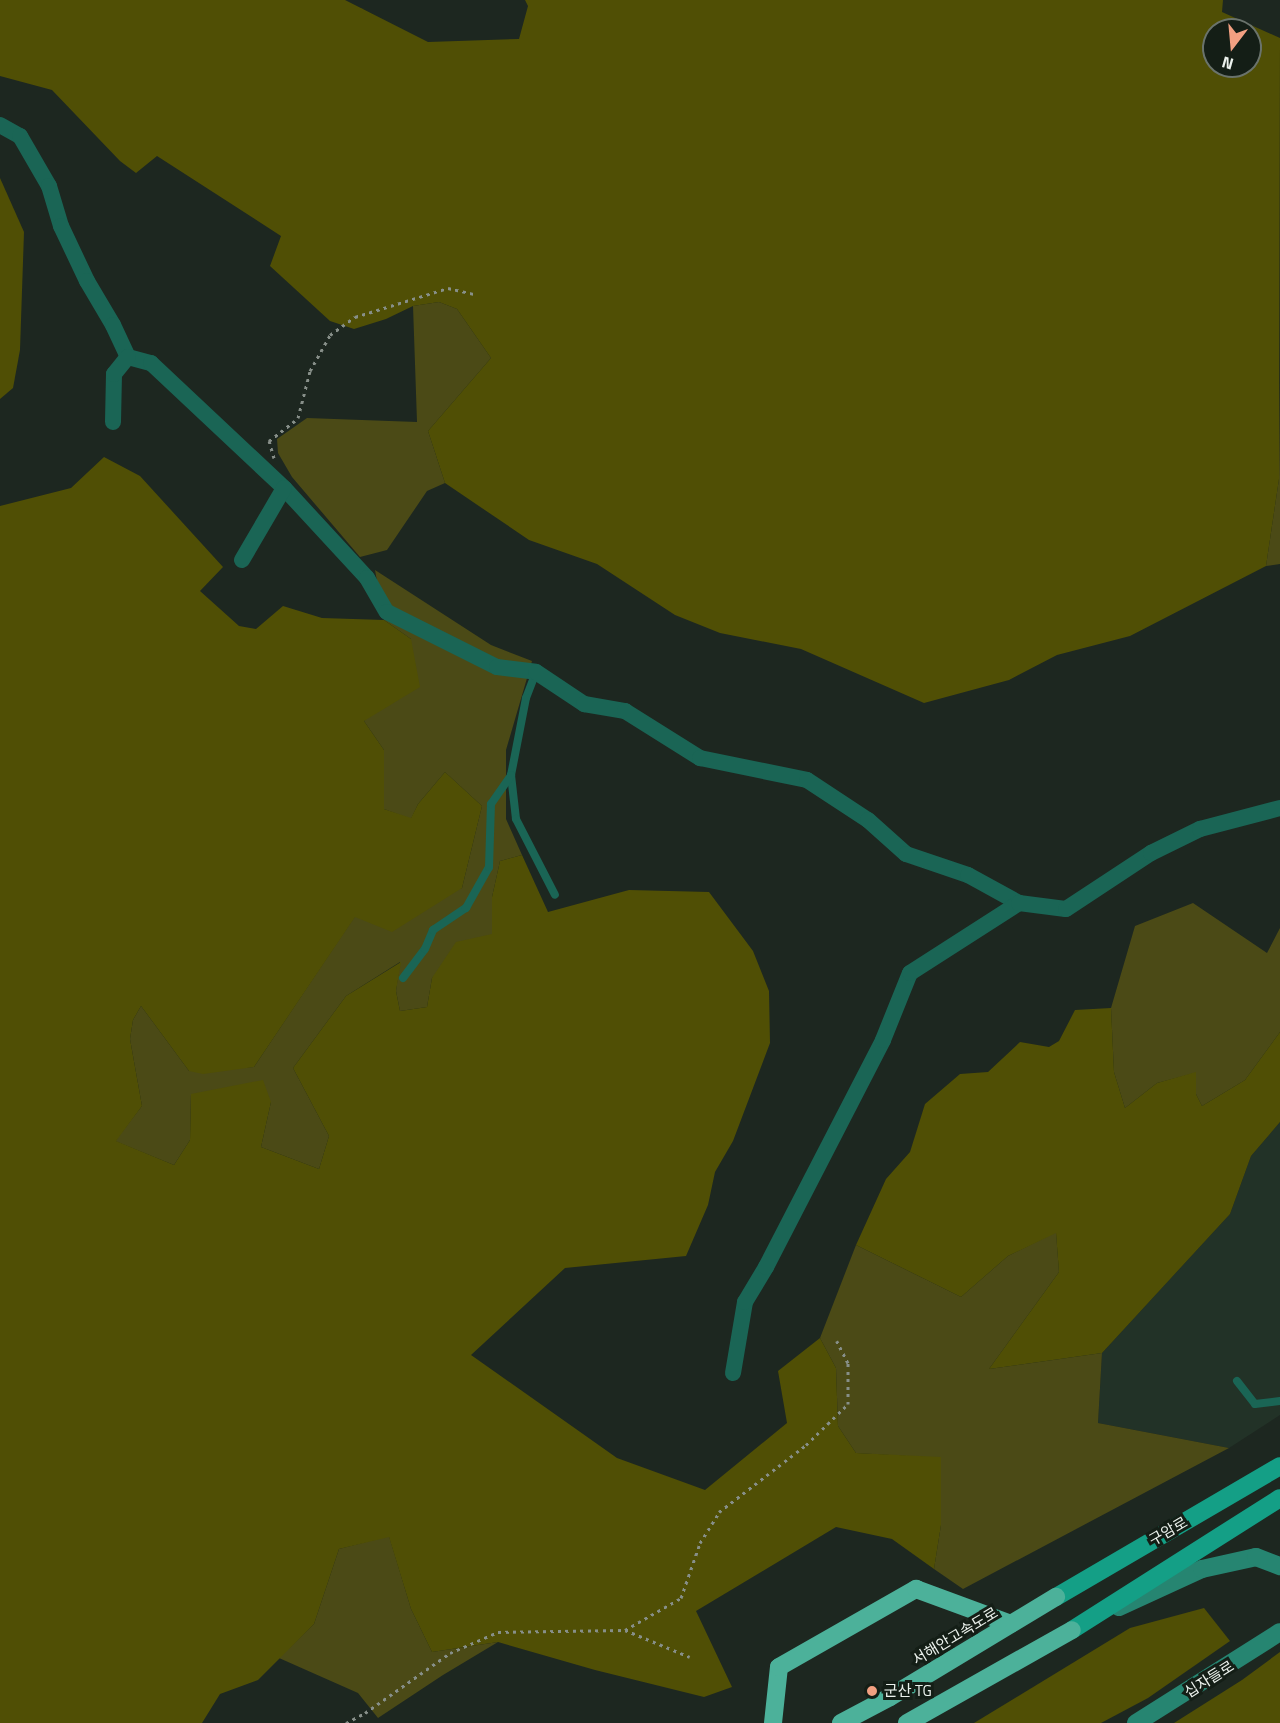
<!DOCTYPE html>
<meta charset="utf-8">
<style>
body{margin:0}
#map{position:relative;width:1280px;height:1723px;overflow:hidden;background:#1d2720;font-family:"Titillium Web","Noto Sans KR",sans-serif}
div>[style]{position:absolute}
.built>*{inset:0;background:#223227}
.green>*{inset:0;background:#4b4a16}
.forest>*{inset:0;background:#504f05}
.path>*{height:3px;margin-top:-1.5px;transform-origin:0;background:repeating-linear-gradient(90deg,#878f89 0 3px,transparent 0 7.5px)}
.service>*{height:8px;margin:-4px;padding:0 4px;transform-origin:4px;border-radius:4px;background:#1a6555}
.minor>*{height:16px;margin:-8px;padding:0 8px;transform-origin:8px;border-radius:8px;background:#1a6555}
.secondary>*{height:18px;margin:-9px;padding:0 9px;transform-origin:9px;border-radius:9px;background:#268571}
.primary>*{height:18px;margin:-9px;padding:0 9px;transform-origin:9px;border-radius:9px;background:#149f86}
.motorway>*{height:18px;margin:-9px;padding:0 9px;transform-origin:9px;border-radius:9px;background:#4cb19a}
.dots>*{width:16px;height:16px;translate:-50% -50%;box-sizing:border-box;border:3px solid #141e16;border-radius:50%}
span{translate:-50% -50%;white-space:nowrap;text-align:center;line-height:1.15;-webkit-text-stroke:6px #141e16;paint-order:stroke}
.street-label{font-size:15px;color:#ecf2ed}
.poi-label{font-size:15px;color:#ecf2ed}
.left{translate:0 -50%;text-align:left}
.north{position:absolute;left:1202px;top:18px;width:60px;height:60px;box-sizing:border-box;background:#141e16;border:2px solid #6a736c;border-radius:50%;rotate:196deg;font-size:16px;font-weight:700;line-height:24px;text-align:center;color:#ecf2ed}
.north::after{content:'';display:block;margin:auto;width:21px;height:27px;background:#f2a081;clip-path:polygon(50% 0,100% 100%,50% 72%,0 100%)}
</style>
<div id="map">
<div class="built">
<i style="clip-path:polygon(1280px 1122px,1280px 1415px,1229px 1448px,1098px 1423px,1102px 1353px,1230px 1214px,1251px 1156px)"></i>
</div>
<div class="green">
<i style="clip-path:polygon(439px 302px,457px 309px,491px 358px,428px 431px,445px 483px,427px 491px,387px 550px,360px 557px,292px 477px,278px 453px,277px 439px,307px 418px,417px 422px,413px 306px)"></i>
<i style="clip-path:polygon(1280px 379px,1280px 564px,1266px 566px,1279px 479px)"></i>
<i style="clip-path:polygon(375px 570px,491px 645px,532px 661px,506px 750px,506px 819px,522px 855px,500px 861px,492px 897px,492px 935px,432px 978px,427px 1007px,400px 1011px,396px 991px,400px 962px,346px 996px,293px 1068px,329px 1136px,319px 1169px,261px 1147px,271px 1102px,191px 1094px,190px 1140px,174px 1165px,115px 1141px,142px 1106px,130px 1039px,133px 1020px,141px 1006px,189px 1071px,254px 1067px,355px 916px,462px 888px,482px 806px,445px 772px,418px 804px,411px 819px,384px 809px,384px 750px,364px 721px,411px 639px,384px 620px)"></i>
<i style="clip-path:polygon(1193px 903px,1267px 953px,1280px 928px,1280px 1032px,1245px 1080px,1202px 1106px,1196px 1094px,1195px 1073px,1157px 1083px,1125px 1108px,1114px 1072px,1111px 1008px,1135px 926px)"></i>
<i style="clip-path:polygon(1056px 1232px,1059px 1272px,989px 1369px,1102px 1353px,1098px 1423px,1229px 1448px,963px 1589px,934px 1569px,941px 1525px,941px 1458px,856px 1453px,838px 1426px,836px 1368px,820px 1338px,856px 1245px,961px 1297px,1008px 1256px)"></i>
<i style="clip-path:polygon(389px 1536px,411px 1609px,432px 1652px,498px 1642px,443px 1675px,378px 1718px,358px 1693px,279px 1658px,314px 1624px,339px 1549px)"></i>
</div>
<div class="forest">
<i style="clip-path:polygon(evenodd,0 0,345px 0,428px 42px,519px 39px,528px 6px,525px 0,1223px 0,1222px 12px,1280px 38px,1279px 479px,1266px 566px,1130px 636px,1057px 655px,1009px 680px,924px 703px,801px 649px,720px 633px,675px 615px,597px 564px,529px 540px,445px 483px,428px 431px,491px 358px,457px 309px,439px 302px,413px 306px,386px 319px,354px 329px,330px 321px,270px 266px,281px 236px,157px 156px,136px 173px,120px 161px,52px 90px,0 76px,0 0,1214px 30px,1250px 30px,1250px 66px,1214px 66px,1214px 30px)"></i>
<i style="clip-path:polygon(0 178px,24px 232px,20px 350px,13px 388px,0 399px)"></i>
<i style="clip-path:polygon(104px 457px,140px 476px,223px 567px,200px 591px,239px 626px,256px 629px,283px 606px,322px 618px,384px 620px,411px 639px,420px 687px,364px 721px,384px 750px,384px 809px,411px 818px,418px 804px,445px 772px,482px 806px,462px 888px,392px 932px,355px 917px,254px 1067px,203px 1074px,189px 1071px,141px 1006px,133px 1020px,130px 1039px,142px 1106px,116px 1141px,174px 1165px,190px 1140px,191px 1094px,263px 1080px,271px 1102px,261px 1147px,319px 1169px,329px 1136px,293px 1068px,346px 996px,401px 962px,396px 991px,400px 1011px,427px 1007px,432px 978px,456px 942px,492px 934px,492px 897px,500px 861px,522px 855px,548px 912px,629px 890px,709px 892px,753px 951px,769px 991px,770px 1043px,733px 1141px,715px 1172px,708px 1205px,686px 1256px,565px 1268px,471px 1355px,617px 1458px,705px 1490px,787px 1423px,778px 1371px,820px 1338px,836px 1368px,838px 1426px,856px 1453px,941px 1457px,941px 1525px,934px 1569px,892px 1539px,836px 1527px,696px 1611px,732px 1687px,704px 1697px,595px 1670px,498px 1642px,432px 1652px,411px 1609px,389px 1537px,339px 1549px,314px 1624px,258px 1680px,220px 1694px,202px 1723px,0 1723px,0 506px,71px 488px)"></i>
<i style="clip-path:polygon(1111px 1008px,1114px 1072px,1125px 1108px,1157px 1083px,1196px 1072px,1196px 1094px,1202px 1106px,1245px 1080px,1280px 1032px,1280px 1122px,1251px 1156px,1230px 1214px,1102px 1353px,989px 1369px,1059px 1272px,1056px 1233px,1008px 1256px,961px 1297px,856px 1245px,886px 1179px,910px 1152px,925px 1104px,960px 1074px,988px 1072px,1020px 1042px,1049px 1047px,1059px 1041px,1075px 1010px)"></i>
<i style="clip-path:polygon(1204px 1608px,1230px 1641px,1148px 1698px,1101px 1723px,974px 1723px,1130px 1628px)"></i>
<i style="clip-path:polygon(1280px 1652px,1280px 1723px,1174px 1723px,1242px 1680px)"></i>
</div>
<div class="path">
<i style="left:274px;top:458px;width:18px;rotate:-106deg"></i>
<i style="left:269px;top:441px;width:37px;rotate:-38deg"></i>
<i style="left:298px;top:418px;width:49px;rotate:-75.7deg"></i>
<i style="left:310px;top:371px;width:41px;rotate:-60.9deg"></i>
<i style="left:330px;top:335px;width:31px;rotate:-36deg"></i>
<i style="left:355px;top:317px;width:97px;rotate:-17.3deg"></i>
<i style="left:448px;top:288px;width:26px;rotate:13deg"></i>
<i style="left:625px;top:1630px;width:64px;rotate:-29.7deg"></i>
<i style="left:681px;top:1598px;width:58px;rotate:-70.9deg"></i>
<i style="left:700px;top:1543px;width:36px;rotate:-58deg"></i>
<i style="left:719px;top:1512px;width:110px;rotate:-37.6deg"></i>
<i style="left:806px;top:1445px;width:59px;rotate:-44.3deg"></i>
<i style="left:848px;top:1404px;width:41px;rotate:-90deg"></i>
<i style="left:848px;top:1363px;width:25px;rotate:-117deg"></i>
<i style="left:346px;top:1723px;width:21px;rotate:-28deg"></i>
<i style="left:365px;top:1713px;width:104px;rotate:-35.2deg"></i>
<i style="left:450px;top:1653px;width:52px;rotate:-23.6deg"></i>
<i style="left:498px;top:1632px;width:127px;rotate:-0.9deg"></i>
<i style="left:625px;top:1630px;width:70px;rotate:22.6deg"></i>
</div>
<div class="service">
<i style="left:536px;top:672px;width:28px;rotate:111deg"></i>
<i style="left:526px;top:698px;width:78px;rotate:101deg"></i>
<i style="left:511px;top:775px;width:44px;rotate:83.5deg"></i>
<i style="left:516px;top:819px;width:85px;rotate:62.8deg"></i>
<i style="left:403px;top:978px;width:36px;rotate:-53deg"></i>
<i style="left:425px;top:949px;width:21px;rotate:-67deg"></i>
<i style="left:433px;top:930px;width:40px;rotate:-34deg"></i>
<i style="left:466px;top:908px;width:47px;rotate:-60.7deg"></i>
<i style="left:489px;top:867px;width:63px;rotate:-88.2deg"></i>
<i style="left:491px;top:804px;width:35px;rotate:-55deg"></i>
<i style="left:1237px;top:1381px;width:29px;rotate:52deg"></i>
<i style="left:1255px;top:1404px;width:25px;rotate:-7deg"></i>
</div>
<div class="minor">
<i style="left:0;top:125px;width:23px;rotate:29deg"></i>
<i style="left:20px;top:136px;width:58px;rotate:59.9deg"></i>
<i style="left:49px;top:186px;width:42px;rotate:73.3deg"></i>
<i style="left:61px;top:226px;width:61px;rotate:64.7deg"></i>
<i style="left:87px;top:281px;width:51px;rotate:59.4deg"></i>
<i style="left:113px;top:325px;width:35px;rotate:65deg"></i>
<i style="left:128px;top:357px;width:24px;rotate:15deg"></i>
<i style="left:151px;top:363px;width:183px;rotate:43.2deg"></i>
<i style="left:284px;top:488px;width:122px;rotate:47.3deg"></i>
<i style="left:367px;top:578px;width:39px;rotate:60deg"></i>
<i style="left:387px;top:612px;width:123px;rotate:26.6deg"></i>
<i style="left:497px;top:667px;width:39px;rotate:7deg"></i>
<i style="left:536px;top:672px;width:58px;rotate:33.7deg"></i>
<i style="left:584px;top:704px;width:42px;rotate:9.7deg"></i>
<i style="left:625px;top:711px;width:89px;rotate:32.1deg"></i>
<i style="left:700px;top:758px;width:109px;rotate:11.6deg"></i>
<i style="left:807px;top:780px;width:73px;rotate:33.3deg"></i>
<i style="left:868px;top:820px;width:51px;rotate:41.8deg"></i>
<i style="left:906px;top:854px;width:65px;rotate:18.7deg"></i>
<i style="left:968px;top:875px;width:58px;rotate:28.8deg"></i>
<i style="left:113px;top:422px;width:48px;rotate:-88.8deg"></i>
<i style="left:114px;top:374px;width:22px;rotate:-51deg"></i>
<i style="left:242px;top:560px;width:83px;rotate:-59.7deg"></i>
<i style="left:733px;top:1373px;width:72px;rotate:-80.4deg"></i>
<i style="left:745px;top:1302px;width:41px;rotate:-59deg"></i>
<i style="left:766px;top:1267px;width:255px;rotate:-62.7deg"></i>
<i style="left:883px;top:1040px;width:72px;rotate:-68.1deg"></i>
<i style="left:910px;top:973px;width:130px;rotate:-32.7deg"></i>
<i style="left:1019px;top:903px;width:47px;rotate:7.3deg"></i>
<i style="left:1066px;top:909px;width:102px;rotate:-33.4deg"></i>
<i style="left:1151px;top:853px;width:55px;rotate:-26.1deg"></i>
<i style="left:1200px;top:829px;width:83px;rotate:-14.7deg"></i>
</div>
<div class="secondary">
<i style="left:1119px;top:1607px;width:91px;rotate:-24.6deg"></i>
<i style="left:1202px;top:1569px;width:55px;rotate:-12.5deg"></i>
<i style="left:1256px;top:1557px;width:26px;rotate:21deg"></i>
<i style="left:1136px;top:1723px;width:170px;rotate:-32.3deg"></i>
</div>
<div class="primary">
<i style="left:1056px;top:1597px;width:259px;rotate:-30.3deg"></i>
<i style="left:1072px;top:1630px;width:246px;rotate:-32.4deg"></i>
</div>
<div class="motorway">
<i style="left:773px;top:1723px;width:56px;rotate:-83.9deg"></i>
<i style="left:779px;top:1667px;width:158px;rotate:-29.7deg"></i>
<i style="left:916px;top:1589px;width:101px;rotate:20.2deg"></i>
<i style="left:841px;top:1723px;width:55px;rotate:-28deg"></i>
<i style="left:890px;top:1697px;width:194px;rotate:-31.1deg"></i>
<i style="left:907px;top:1723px;width:189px;rotate:-29.4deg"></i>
</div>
<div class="dots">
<i style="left:872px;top:1691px;background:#f2a081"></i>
</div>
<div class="street-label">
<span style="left:1168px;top:1531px;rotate:-30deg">구암로</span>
<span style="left:955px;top:1636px;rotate:-31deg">서해안고속도로</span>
<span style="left:1209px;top:1679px;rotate:-32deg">십자들로</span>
</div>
<div class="poi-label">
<span class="left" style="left:884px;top:1691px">군산 TG</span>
</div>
<div class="north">N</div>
</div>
